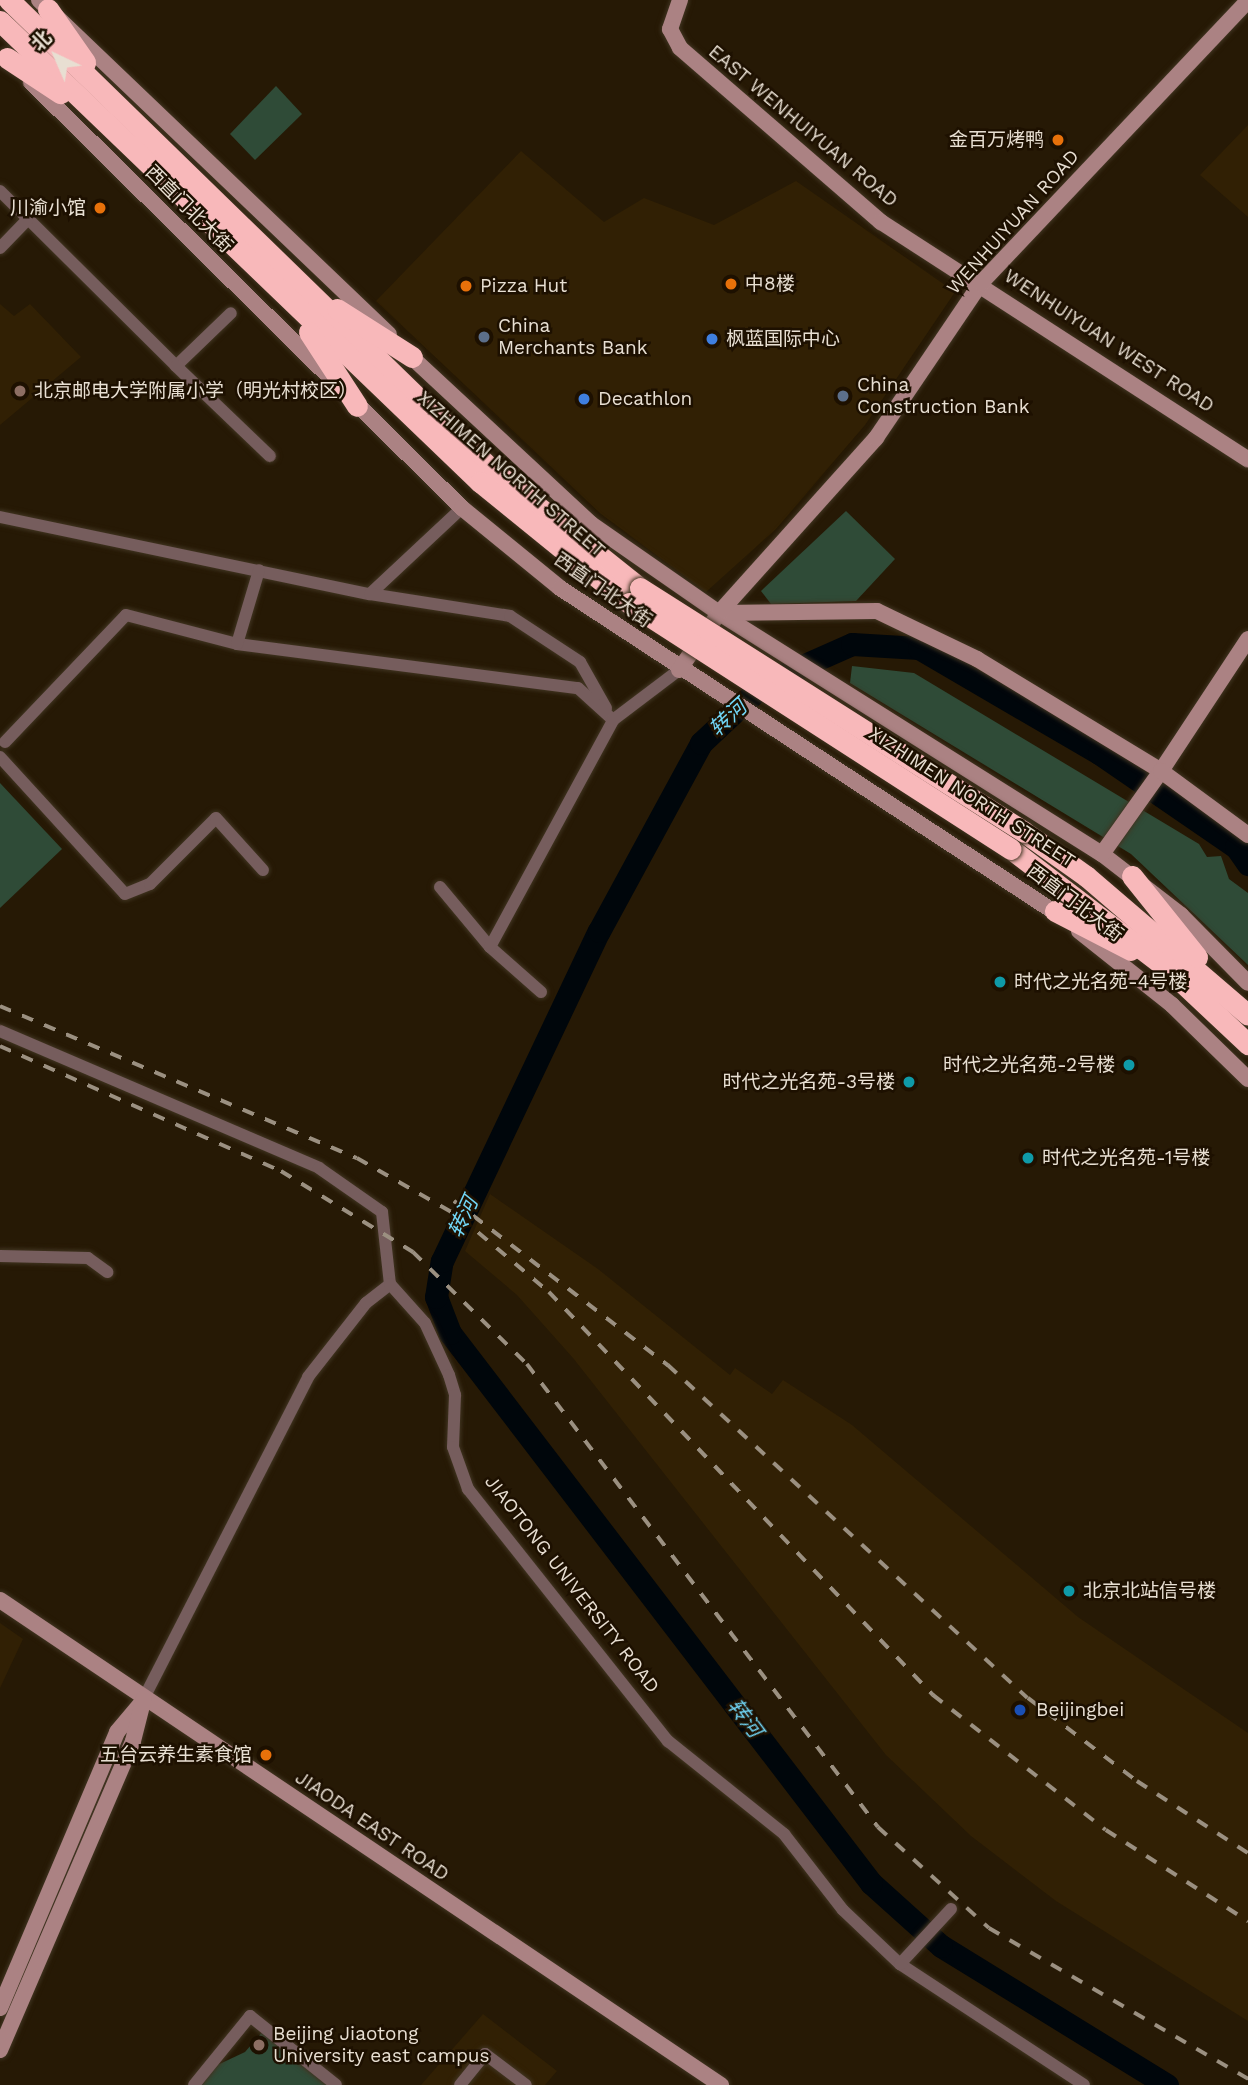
<!DOCTYPE html>
<meta charset="utf-8">
<style>
body{margin:0}
#map{position:relative;width:1248px;height:2085px;overflow:hidden;background:#261905;font-family:"Work Sans","Noto Sans SC",sans-serif}
div>[style]{position:absolute}
.built>*{inset:0;background:#312004}
.green>*{inset:0;background:#2f4b37}
.river>*{height:23px;margin:-11.5px;padding:0 11.5px;transform-origin:11.5px;border-radius:11.5px;background:#00060b}
.roads{filter:drop-shadow(0 0 2px #413522) drop-shadow(0 0 2px #413522)}
.street>*{height:12px;margin:-6px;padding:0 6px;transform-origin:6px;border-radius:6px;background:#765d5d}
.secondary>*{height:16px;margin:-8px;padding:0 8px;transform-origin:8px;border-radius:8px;background:#ab8283}
.highway>*{height:21px;margin:-10.5px;padding:0 10.5px;transform-origin:10.5px;border-radius:10.5px;background:#f8b8ba}
.rail>*{height:3.5px;margin-top:-1.75px;transform-origin:0;background:repeating-linear-gradient(90deg,#9b9081 0 12px,transparent 0 24px)}
.bridges{filter:drop-shadow(0 0 2px #413522) drop-shadow(0 0 2px #413522)}
.highway-bridge>*{height:21px;margin:-10.5px;padding:0 10.5px;transform-origin:10.5px;border-radius:10.5px;background:#f8b8ba}
.dots>*{width:19px;height:19px;translate:-50% -50%;box-sizing:border-box;border:4px solid #1d1000;border-radius:50%}
span{translate:-50% -50%;white-space:nowrap;text-align:center;line-height:1.15;-webkit-text-stroke:5px #1d1000;paint-order:stroke}
.street-label{font-size:19px;color:#e8dfd2}
.poi-label{font-size:19px;color:#e8dfd2}
.right{translate:-100% -50%;text-align:right}
.left{translate:0 -50%;text-align:left}
.water-label{font-size:21px;color:#71d6f6;font-style:italic}
.north{position:absolute;left:21px;top:21px;width:70px;height:70px;-webkit-text-stroke:5px #1d1000;paint-order:stroke;rotate:316deg;font-size:19px;font-weight:700;line-height:28px;text-align:center;color:#e8dfd2}
.north::after{content:'';display:block;margin:auto;width:24px;height:32px;background:#e8dfd2;clip-path:polygon(50% 0,100% 100%,50% 72%,0 100%)}
</style>
<div id="map">
<div class="built">
<i style="clip-path:polygon(1248px 125px,1248px 217px,1200px 175px)"></i>
<i style="clip-path:polygon(521px 151px,604px 222px,644px 198px,714px 225px,796px 181px,955px 292px,865px 425px,776px 529px,706px 592px,601px 514px,376px 301px)"></i>
<i style="clip-path:polygon(0 304px,14px 316px,30px 304px,81px 357px,0 425px)"></i>
<i style="clip-path:polygon(490px 1194px,598px 1269px,730px 1375px,735px 1368px,772px 1394px,783px 1380px,852px 1425px,1078px 1617px,1248px 1733px,1248px 2021px,1056px 1901px,971px 1836px,886px 1755px,573px 1358px,517px 1295px,465px 1251px)"></i>
<i style="clip-path:polygon(0 1623px,23px 1639px,0 1688px)"></i>
<i style="clip-path:polygon(483px 2014px,557px 2071px,545px 2085px,421px 2085px)"></i>
</div>
<div class="green">
<i style="clip-path:polygon(276px 86px,302px 114px,255px 160px,230px 134px)"></i>
<i style="clip-path:polygon(846px 511px,895px 559px,856px 601px,771px 604px,761px 591px)"></i>
<i style="clip-path:polygon(852px 666px,914px 673px,1199px 844px,1207px 857px,1221px 856px,1229px 879px,1248px 893px,1248px 965px,1131px 854px,850px 683px)"></i>
<i style="clip-path:polygon(0 783px,62px 849px,0 908px)"></i>
<i style="clip-path:polygon(264px 2030px,328px 2085px,195px 2085px,211px 2068px,245px 2052px)"></i>
</div>
<div class="river">
<i style="left:1167px;top:2085px;width:265px;rotate:-148.4deg"></i>
<i style="left:941px;top:1946px;width:94px;rotate:-138deg"></i>
<i style="left:871px;top:1883px;width:693px;rotate:-127.43deg"></i>
<i style="left:450px;top:1333px;width:39px;rotate:-111deg"></i>
<i style="left:436px;top:1297px;width:36px;rotate:-81deg"></i>
<i style="left:442px;top:1261px;width:365px;rotate:-64.6deg"></i>
<i style="left:599px;top:931px;width:214px;rotate:-61.5deg"></i>
<i style="left:701px;top:743px;width:89px;rotate:-43.2deg"></i>
<i style="left:766px;top:682px;width:94px;rotate:-23.8deg"></i>
<i style="left:852px;top:644px;width:67px;rotate:3.4deg"></i>
<i style="left:919px;top:648px;width:208px;rotate:30.3deg"></i>
<i style="left:1099px;top:753px;width:166px;rotate:34.5deg"></i>
<i style="left:1236px;top:847px;width:21px;rotate:55deg"></i>
</div>
<div class="roads">
<div class="street">
<i style="left:0;top:191px;width:248px;rotate:44.8deg"></i>
<i style="left:176px;top:366px;width:76px;rotate:-43.9deg"></i>
<i style="left:0;top:248px;width:40px;rotate:-46deg"></i>
<i style="left:176px;top:366px;width:130px;rotate:43.8deg"></i>
<i style="left:0;top:517px;width:378px;rotate:11.8deg"></i>
<i style="left:370px;top:594px;width:126px;rotate:-43.1deg"></i>
<i style="left:370px;top:594px;width:142px;rotate:8.9deg"></i>
<i style="left:510px;top:616px;width:84px;rotate:33.3deg"></i>
<i style="left:580px;top:662px;width:53px;rotate:60.5deg"></i>
<i style="left:237px;top:644px;width:344px;rotate:7.4deg"></i>
<i style="left:578px;top:688px;width:47px;rotate:42.4deg"></i>
<i style="left:5px;top:742px;width:175px;rotate:-46.4deg"></i>
<i style="left:126px;top:615px;width:115px;rotate:14.6deg"></i>
<i style="left:237px;top:644px;width:77px;rotate:-73.4deg"></i>
<i style="left:0;top:757px;width:185px;rotate:47.6deg"></i>
<i style="left:125px;top:894px;width:27px;rotate:-22deg"></i>
<i style="left:150px;top:884px;width:93px;rotate:-45deg"></i>
<i style="left:216px;top:818px;width:70px;rotate:47.9deg"></i>
<i style="left:440px;top:887px;width:78px;rotate:50.2deg"></i>
<i style="left:490px;top:947px;width:68px;rotate:41.4deg"></i>
<i style="left:490px;top:947px;width:258px;rotate:-61.5deg"></i>
<i style="left:613px;top:720px;width:83px;rotate:-37.1deg"></i>
<i style="left:0;top:1031px;width:347px;rotate:23.2deg"></i>
<i style="left:319px;top:1168px;width:77px;rotate:34.9deg"></i>
<i style="left:382px;top:1212px;width:72px;rotate:83.7deg"></i>
<i style="left:0;top:1256px;width:88px;rotate:1.3deg"></i>
<i style="left:88px;top:1258px;width:24px;rotate:36deg"></i>
<i style="left:144px;top:1698px;width:360px;rotate:-62.9deg"></i>
<i style="left:308px;top:1377px;width:94px;rotate:-51.9deg"></i>
<i style="left:366px;top:1303px;width:31px;rotate:-38deg"></i>
<i style="left:390px;top:1284px;width:52px;rotate:48.1deg"></i>
<i style="left:425px;top:1323px;width:57px;rotate:65.2deg"></i>
<i style="left:449px;top:1375px;width:21px;rotate:73deg"></i>
<i style="left:455px;top:1395px;width:52px;rotate:92.2deg"></i>
<i style="left:453px;top:1447px;width:45px;rotate:70.3deg"></i>
<i style="left:468px;top:1489px;width:322px;rotate:51.6deg"></i>
<i style="left:668px;top:1741px;width:149px;rotate:38.7deg"></i>
<i style="left:784px;top:1834px;width:96px;rotate:52.2deg"></i>
<i style="left:843px;top:1910px;width:79px;rotate:43.5deg"></i>
<i style="left:900px;top:1964px;width:220px;rotate:33.3deg"></i>
<i style="left:900px;top:1964px;width:75px;rotate:-47.2deg"></i>
<i style="left:194px;top:2085px;width:89px;rotate:-50.9deg"></i>
<i style="left:250px;top:2016px;width:110px;rotate:38.7deg"></i>
<i style="left:460px;top:2085px;width:40px;rotate:-51deg"></i>
<i style="left:485px;top:2054px;width:51px;rotate:37.1deg"></i>
</div>
<div class="secondary">
<i style="left:39px;top:0;width:484px;rotate:43.7deg"></i>
<i style="left:680px;top:0;width:31px;rotate:109deg"></i>
<i style="left:670px;top:29px;width:21px;rotate:62deg"></i>
<i style="left:680px;top:48px;width:266px;rotate:40.9deg"></i>
<i style="left:881px;top:222px;width:437px;rotate:32.9deg"></i>
<i style="left:31px;top:82px;width:606px;rotate:44.67deg"></i>
<i style="left:462px;top:508px;width:127px;rotate:39.2deg"></i>
<i style="left:560px;top:588px;width:600px;rotate:33.24deg"></i>
<i style="left:405px;top:351px;width:254px;rotate:42.9deg"></i>
<i style="left:591px;top:524px;width:156px;rotate:34.8deg"></i>
<i style="left:719px;top:613px;width:453px;rotate:32.2deg"></i>
<i style="left:1102px;top:854px;width:100px;rotate:37.7deg"></i>
<i style="left:1181px;top:915px;width:95px;rotate:45.4deg"></i>
<i style="left:721px;top:613px;width:156px;rotate:-0.7deg"></i>
<i style="left:877px;top:611px;width:111px;rotate:25.6deg"></i>
<i style="left:977px;top:659px;width:215px;rotate:31.3deg"></i>
<i style="left:1161px;top:771px;width:158px;rotate:-56.6deg"></i>
<i style="left:679px;top:670px;width:70px;rotate:-54.9deg"></i>
<i style="left:719px;top:613px;width:235px;rotate:-48.1deg"></i>
<i style="left:876px;top:438px;width:187px;rotate:-55.9deg"></i>
<i style="left:981px;top:283px;width:388px;rotate:-46.6deg"></i>
<i style="left:1102px;top:854px;width:102px;rotate:-54.6deg"></i>
<i style="left:1161px;top:771px;width:108px;rotate:36.3deg"></i>
<i style="left:1079px;top:931px;width:119px;rotate:38.5deg"></i>
<i style="left:1172px;top:1005px;width:106px;rotate:44.2deg"></i>
<i style="left:0;top:1600px;width:869px;rotate:33.93deg"></i>
<i style="left:0;top:2008px;width:300px;rotate:-67deg"></i>
<i style="left:117px;top:1732px;width:38px;rotate:-50deg"></i>
<i style="left:0;top:2050px;width:336px;rotate:-66.7deg"></i>
<i style="left:133px;top:1741px;width:44px;rotate:-75.7deg"></i>
</div>
<div class="highway">
<i style="left:9px;top:0;width:674px;rotate:44.22deg"></i>
<i style="left:492px;top:470px;width:189px;rotate:38.6deg"></i>
<i style="left:48px;top:9px;width:65px;rotate:55.1deg"></i>
<i style="left:0;top:21px;width:666px;rotate:43.84deg"></i>
<i style="left:480px;top:482px;width:192px;rotate:39.1deg"></i>
<i style="left:7px;top:58px;width:64px;rotate:33.4deg"></i>
<i style="left:337px;top:309px;width:89px;rotate:32.6deg"></i>
<i style="left:309px;top:332px;width:88px;rotate:57deg"></i>
<i style="left:1024px;top:832px;width:76px;rotate:35.4deg"></i>
<i style="left:1086px;top:876px;width:213px;rotate:40.6deg"></i>
<i style="left:1011px;top:849px;width:198px;rotate:37.4deg"></i>
<i style="left:1168px;top:969px;width:110px;rotate:43.2deg"></i>
<i style="left:1132px;top:876px;width:104px;rotate:51.3deg"></i>
<i style="left:1055px;top:911px;width:85px;rotate:27.2deg"></i>
</div>
</div>
<div class="rail">
<i style="left:0;top:1006px;width:388px;rotate:23.1deg"></i>
<i style="left:357px;top:1158px;width:119px;rotate:29.8deg"></i>
<i style="left:460px;top:1217px;width:116px;rotate:40.1deg"></i>
<i style="left:549px;top:1292px;width:557px;rotate:46.38deg"></i>
<i style="left:933px;top:1695px;width:219px;rotate:38deg"></i>
<i style="left:1106px;top:1830px;width:169px;rotate:32.7deg"></i>
<i style="left:0;top:1046px;width:308px;rotate:24deg"></i>
<i style="left:281px;top:1171px;width:155px;rotate:31.5deg"></i>
<i style="left:413px;top:1252px;width:160px;rotate:44.5deg"></i>
<i style="left:527px;top:1364px;width:581px;rotate:52.83deg"></i>
<i style="left:878px;top:1827px;width:150px;rotate:42.3deg"></i>
<i style="left:989px;top:1928px;width:300px;rotate:30.2deg"></i>
<i style="left:454px;top:1201px;width:270px;rotate:37.5deg"></i>
<i style="left:668px;top:1365px;width:490px;rotate:42.8deg"></i>
<i style="left:1028px;top:1698px;width:137px;rotate:37.3deg"></i>
<i style="left:1137px;top:1781px;width:132px;rotate:33deg"></i>
</div>
<div class="bridges">
<div class="highway-bridge">
<i style="left:640px;top:588px;width:455px;rotate:32.4deg"></i>
<i style="left:629px;top:603px;width:454px;rotate:32.8deg"></i>
</div>
</div>
<div class="dots">
<i style="left:1058px;top:140px;background:#e8710a"></i>
<i style="left:100px;top:208px;background:#e8710a"></i>
<i style="left:731px;top:284px;background:#e8710a"></i>
<i style="left:466px;top:286px;background:#e8710a"></i>
<i style="left:484px;top:337px;background:#5c6f8a"></i>
<i style="left:712px;top:339px;background:#3f7fe0"></i>
<i style="left:20px;top:391px;background:#8d6e63"></i>
<i style="left:843px;top:396px;background:#5c6f8a"></i>
<i style="left:584px;top:399px;background:#3f7fe0"></i>
<i style="left:1000px;top:982px;background:#0f9aa8"></i>
<i style="left:1129px;top:1065px;background:#0f9aa8"></i>
<i style="left:909px;top:1082px;background:#0f9aa8"></i>
<i style="left:1028px;top:1158px;background:#0f9aa8"></i>
<i style="left:1069px;top:1591px;background:#0f9aa8"></i>
<i style="left:1020px;top:1710px;background:#1a4fb4"></i>
<i style="left:266px;top:1755px;background:#e8710a"></i>
<i style="left:259px;top:2045px;background:#8d6e63"></i>
</div>
<div class="street-label">
<span style="left:803px;top:126px;rotate:40deg">EAST WENHUIYUAN ROAD</span>
<span style="left:189px;top:209px;rotate:45deg">西直门北大街</span>
<span style="left:1013px;top:222px;rotate:-48deg">WENHUIYUAN ROAD</span>
<span style="left:1109px;top:341px;rotate:33deg">WENHUIYUAN WEST ROAD</span>
<span style="left:511px;top:474px;rotate:41deg">XIZHIMEN NORTH STREET</span>
<span style="left:603px;top:590px;rotate:35deg">西直门北大街</span>
<span style="left:972px;top:797px;rotate:33deg">XIZHIMEN NORTH STREET</span>
<span style="left:1075px;top:903px;rotate:37deg">西直门北大街</span>
<span style="left:572px;top:1584px;rotate:52deg">JIAOTONG UNIVERSITY ROAD</span>
<span style="left:372px;top:1826px;rotate:34deg">JIAODA EAST ROAD</span>
</div>
<div class="poi-label">
<span class="right" style="left:1044px;top:140px">金百万烤鸭</span>
<span class="right" style="left:86px;top:208px">川渝小馆</span>
<span class="left" style="left:745px;top:284px">中8楼</span>
<span class="left" style="left:480px;top:286px">Pizza Hut</span>
<span class="left" style="left:498px;top:337px">China<br>Merchants Bank</span>
<span class="left" style="left:726px;top:339px">枫蓝国际中心</span>
<span class="left" style="left:857px;top:396px">China<br>Construction Bank</span>
<span class="left" style="left:34px;top:391px">北京邮电大学附属小学（明光村校区）</span>
<span class="left" style="left:598px;top:399px">Decathlon</span>
<span class="left" style="left:1014px;top:982px">时代之光名苑-4号楼</span>
<span class="right" style="left:1115px;top:1065px">时代之光名苑-2号楼</span>
<span class="right" style="left:895px;top:1082px">时代之光名苑-3号楼</span>
<span class="left" style="left:1042px;top:1158px">时代之光名苑-1号楼</span>
<span class="left" style="left:1083px;top:1591px">北京北站信号楼</span>
<span class="left" style="left:1036px;top:1710px">Beijingbei</span>
<span class="right" style="left:252px;top:1755px">五台云养生素食馆</span>
<span class="left" style="left:273px;top:2045px">Beijing Jiaotong<br>University east campus</span>
</div>
<div class="water-label">
<span style="left:728px;top:718px;rotate:-43deg">转河</span>
<span style="left:463px;top:1217px;rotate:-65deg">转河</span>
<span style="left:745px;top:1718px;rotate:53deg">转河</span>
</div>
<div class="north">北</div>
</div>
